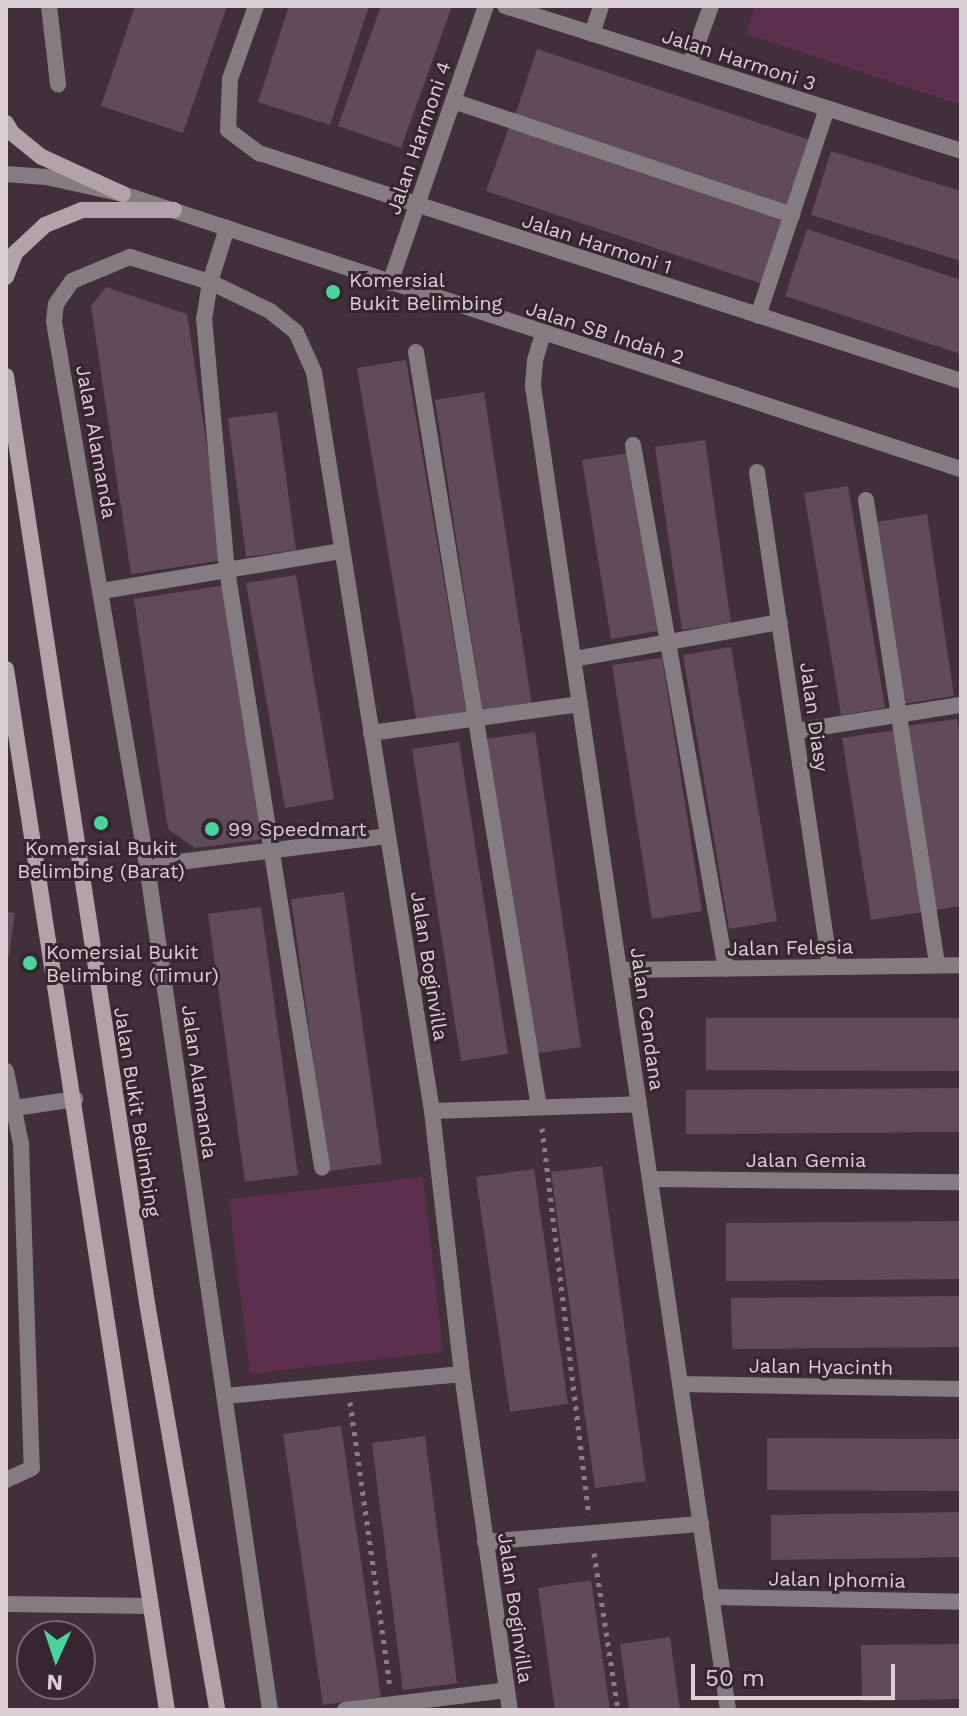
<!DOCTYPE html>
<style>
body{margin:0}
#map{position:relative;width:967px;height:1716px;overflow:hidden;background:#412f3a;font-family:"Work Sans",sans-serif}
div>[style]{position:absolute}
.green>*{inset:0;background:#5c304c}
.building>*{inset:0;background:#604c58}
.path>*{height:5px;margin-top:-2.5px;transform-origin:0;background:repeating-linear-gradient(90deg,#8b7c85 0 4px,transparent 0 10px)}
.service>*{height:16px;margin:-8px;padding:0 8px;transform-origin:8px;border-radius:8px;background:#857c81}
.minor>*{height:16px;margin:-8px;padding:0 8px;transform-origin:8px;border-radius:8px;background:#857c81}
.tertiary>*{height:16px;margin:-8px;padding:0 8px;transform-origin:8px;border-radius:8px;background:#857c81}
.secondary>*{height:16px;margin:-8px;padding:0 8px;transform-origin:8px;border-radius:8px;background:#b2a3ab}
.dots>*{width:22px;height:22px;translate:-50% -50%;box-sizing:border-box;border:4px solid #37252f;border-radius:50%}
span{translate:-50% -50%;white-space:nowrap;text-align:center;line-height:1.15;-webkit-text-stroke:6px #37252f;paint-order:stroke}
.street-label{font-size:20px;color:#dcd0d7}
.poi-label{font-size:20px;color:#dcd0d7}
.left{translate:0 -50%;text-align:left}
.frame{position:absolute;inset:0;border:8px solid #dcd0d7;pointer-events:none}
.north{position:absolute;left:16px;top:1620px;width:80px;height:80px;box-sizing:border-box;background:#37252f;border:2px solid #796972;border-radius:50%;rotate:183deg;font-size:22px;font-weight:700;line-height:32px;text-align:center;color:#dcd0d7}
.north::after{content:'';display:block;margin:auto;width:28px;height:36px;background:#49d49d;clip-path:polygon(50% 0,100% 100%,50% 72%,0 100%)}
.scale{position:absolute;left:691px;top:1664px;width:204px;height:36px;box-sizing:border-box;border:4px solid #dcd0d7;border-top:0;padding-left:10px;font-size:24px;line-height:28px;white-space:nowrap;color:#dcd0d7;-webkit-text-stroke:6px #37252f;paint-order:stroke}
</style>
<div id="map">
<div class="green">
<i style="clip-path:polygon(755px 6px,961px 6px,961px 105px,746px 34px)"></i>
<i style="clip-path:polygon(423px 1177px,443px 1352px,250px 1374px,229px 1199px)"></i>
</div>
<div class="building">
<i style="clip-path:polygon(135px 6px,227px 6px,183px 133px,101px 106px)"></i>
<i style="clip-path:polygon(289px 6px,369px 6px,330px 125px,258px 102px)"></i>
<i style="clip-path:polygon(381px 6px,452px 6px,401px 148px,338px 126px)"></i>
<i style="clip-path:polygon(537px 49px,813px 141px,791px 207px,515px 116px)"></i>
<i style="clip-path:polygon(509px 127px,784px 221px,762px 284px,486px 191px)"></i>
<i style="clip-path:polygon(831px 151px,961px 191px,961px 261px,811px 215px)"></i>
<i style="clip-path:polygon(807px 229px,961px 280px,961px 354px,785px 296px)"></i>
<i style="clip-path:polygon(106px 287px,187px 314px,224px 560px,131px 574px,91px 306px)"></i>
<i style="clip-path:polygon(406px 360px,467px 716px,417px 725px,357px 368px)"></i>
<i style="clip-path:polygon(484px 392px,532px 706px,483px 714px,435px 400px)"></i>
<i style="clip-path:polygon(277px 412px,296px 550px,246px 557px,228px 418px)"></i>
<i style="clip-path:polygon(705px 440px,731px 623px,682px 630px,655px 447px)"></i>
<i style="clip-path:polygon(629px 453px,658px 631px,611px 639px,582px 460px)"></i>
<i style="clip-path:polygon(848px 486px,885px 708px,841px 715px,804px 493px)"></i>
<i style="clip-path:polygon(927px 514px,954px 696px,903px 704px,876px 522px)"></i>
<i style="clip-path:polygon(296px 575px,334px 799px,285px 808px,246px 583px)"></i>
<i style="clip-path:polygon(227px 585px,263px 839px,195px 848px,169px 830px,167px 823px,134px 599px)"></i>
<i style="clip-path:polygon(731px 647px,777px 921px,729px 929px,683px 655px)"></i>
<i style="clip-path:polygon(662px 658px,702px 911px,652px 919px,612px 665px)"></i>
<i style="clip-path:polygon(957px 719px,961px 745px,961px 906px,935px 910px,906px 726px)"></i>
<i style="clip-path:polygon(895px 730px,923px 912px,871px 920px,842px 738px)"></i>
<i style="clip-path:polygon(535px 732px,581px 1047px,532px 1054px,485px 739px)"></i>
<i style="clip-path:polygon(459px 742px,508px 1054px,461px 1061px,412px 749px)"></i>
<i style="clip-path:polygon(344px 892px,382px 1164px,329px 1171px,291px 899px)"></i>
<i style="clip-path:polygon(261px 907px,298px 1175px,245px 1182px,208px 914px)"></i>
<i style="clip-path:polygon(6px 912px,15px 913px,9px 956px,6px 956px)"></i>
<i style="clip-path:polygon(706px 1018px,961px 1018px,961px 1071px,706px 1070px)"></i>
<i style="clip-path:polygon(961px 1088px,961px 1132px,686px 1134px,686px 1090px)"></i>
<i style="clip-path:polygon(602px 1166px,646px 1481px,595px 1488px,551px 1172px)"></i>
<i style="clip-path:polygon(534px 1169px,568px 1404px,510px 1412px,476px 1177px)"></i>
<i style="clip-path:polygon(961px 1221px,961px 1279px,726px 1281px,726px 1223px)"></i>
<i style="clip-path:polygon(961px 1296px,961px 1347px,732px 1349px,731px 1298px)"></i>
<i style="clip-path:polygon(341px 1426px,381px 1697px,323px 1705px,283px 1434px)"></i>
<i style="clip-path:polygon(425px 1436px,457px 1683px,403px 1690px,372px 1443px)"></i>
<i style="clip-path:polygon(767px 1438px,961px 1439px,961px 1491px,767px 1490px)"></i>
<i style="clip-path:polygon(961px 1512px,961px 1557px,771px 1560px,771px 1515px)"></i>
<i style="clip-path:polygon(591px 1580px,610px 1710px,555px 1710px,538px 1588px)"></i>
<i style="clip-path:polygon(670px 1637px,680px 1710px,629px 1710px,620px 1644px)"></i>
<i style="clip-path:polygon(961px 1644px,961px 1699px,862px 1701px,861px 1645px)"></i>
</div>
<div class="path">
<i style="left:542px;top:1128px;width:390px;rotate:83.1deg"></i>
<i style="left:350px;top:1402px;width:286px;rotate:82deg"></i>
<i style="left:594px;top:1553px;width:159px;rotate:81.3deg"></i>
</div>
<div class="service">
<i style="left:49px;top:6px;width:79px;rotate:83.4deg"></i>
<i style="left:592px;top:34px;width:29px;rotate:-72deg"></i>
<i style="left:453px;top:101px;width:358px;rotate:18.6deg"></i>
<i style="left:210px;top:282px;width:36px;rotate:99deg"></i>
<i style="left:204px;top:318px;width:253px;rotate:84.8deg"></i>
<i style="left:227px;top:570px;width:605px;rotate:80.96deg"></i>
<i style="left:758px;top:316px;width:218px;rotate:-71.6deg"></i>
<i style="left:416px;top:352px;width:765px;rotate:80.75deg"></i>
<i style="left:633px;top:445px;width:532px;rotate:79.94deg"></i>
<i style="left:866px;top:500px;width:470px;rotate:81.3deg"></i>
<i style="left:102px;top:591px;width:243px;rotate:-9.5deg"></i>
<i style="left:574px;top:659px;width:209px;rotate:-10.2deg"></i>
<i style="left:796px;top:731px;width:167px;rotate:-9deg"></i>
<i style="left:371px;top:733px;width:211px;rotate:-7.9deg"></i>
<i style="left:147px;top:866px;width:242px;rotate:-7.1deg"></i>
<i style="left:6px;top:1071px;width:75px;rotate:78.4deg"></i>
<i style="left:21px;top:1144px;width:324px;rotate:88.1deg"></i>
<i style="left:32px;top:1468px;width:29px;rotate:155deg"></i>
<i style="left:15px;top:1108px;width:61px;rotate:-8.5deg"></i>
<i style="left:225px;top:1396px;width:238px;rotate:-5.3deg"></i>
<i style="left:6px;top:1604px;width:143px;rotate:0.8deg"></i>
<i style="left:345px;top:1710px;width:163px;rotate:-7deg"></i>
</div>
<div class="minor">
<i style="left:256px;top:6px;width:77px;rotate:109.6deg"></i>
<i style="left:230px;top:79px;width:51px;rotate:92.2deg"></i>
<i style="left:228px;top:130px;width:39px;rotate:37deg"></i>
<i style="left:259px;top:153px;width:738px;rotate:17.99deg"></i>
<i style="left:505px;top:6px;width:478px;rotate:17.6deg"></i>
<i style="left:690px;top:64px;width:62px;rotate:-70.1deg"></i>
<i style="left:210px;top:282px;width:57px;rotate:-72.5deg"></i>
<i style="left:390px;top:283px;width:293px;rotate:-70.9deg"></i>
<i style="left:543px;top:334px;width:28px;rotate:107deg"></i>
<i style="left:535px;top:361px;width:25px;rotate:95deg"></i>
<i style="left:533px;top:386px;width:1338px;rotate:81.62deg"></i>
<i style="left:757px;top:472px;width:500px;rotate:81.61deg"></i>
<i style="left:619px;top:970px;width:342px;rotate:-0.8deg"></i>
<i style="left:432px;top:1111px;width:207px;rotate:-1.9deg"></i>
<i style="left:650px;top:1179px;width:311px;rotate:0.6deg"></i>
<i style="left:680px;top:1384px;width:281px;rotate:1deg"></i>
<i style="left:485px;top:1542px;width:217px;rotate:-4.8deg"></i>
<i style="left:711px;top:1597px;width:250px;rotate:1.1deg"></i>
<i style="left:270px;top:1710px;width:853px;rotate:-98.29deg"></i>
<i style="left:147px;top:866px;width:552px;rotate:-99.7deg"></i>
<i style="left:54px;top:322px;width:18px;rotate:-84deg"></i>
<i style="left:56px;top:304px;width:28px;rotate:-55deg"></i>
<i style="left:72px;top:281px;width:63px;rotate:-22.5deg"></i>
<i style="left:130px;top:257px;width:84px;rotate:17.4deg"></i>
<i style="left:210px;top:282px;width:67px;rotate:25.8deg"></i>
<i style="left:270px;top:311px;width:33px;rotate:39deg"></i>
<i style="left:296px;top:332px;width:44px;rotate:65.8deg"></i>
<i style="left:314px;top:372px;width:748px;rotate:80.93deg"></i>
<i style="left:432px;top:1111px;width:265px;rotate:83.5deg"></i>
<i style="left:462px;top:1374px;width:339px;rotate:81.9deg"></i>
</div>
<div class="tertiary">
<i style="left:6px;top:174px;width:40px;rotate:4.3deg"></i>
<i style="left:46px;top:177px;width:79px;rotate:12.4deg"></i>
<i style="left:123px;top:194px;width:882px;rotate:18.17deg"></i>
</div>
<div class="secondary">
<i style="left:6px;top:123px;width:12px;rotate:59deg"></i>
<i style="left:12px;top:133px;width:38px;rotate:39deg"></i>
<i style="left:42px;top:157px;width:89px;rotate:24.6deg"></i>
<i style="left:6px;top:277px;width:26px;rotate:-69deg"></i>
<i style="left:15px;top:253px;width:41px;rotate:-43deg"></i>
<i style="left:45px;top:225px;width:40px;rotate:-22deg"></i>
<i style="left:82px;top:210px;width:92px"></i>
<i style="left:6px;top:376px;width:938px;rotate:81.35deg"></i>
<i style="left:147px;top:1303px;width:413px;rotate:80.2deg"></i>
<i style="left:6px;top:669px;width:1053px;rotate:81.21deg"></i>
</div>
<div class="dots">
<i style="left:333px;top:292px;background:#49d49d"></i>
<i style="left:101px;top:823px;background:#49d49d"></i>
<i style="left:212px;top:829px;background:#49d49d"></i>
<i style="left:30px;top:963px;background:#49d49d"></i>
</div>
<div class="street-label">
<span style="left:739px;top:60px;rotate:18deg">Jalan Harmoni 3</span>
<span style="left:419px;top:138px;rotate:-71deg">Jalan Harmoni 4</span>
<span style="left:597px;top:244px;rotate:18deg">Jalan Harmoni 1</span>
<span style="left:605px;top:333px;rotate:18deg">Jalan SB Indah 2</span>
<span style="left:96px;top:442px;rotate:80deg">Jalan Alamanda</span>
<span style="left:814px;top:717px;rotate:82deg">Jalan Diasy</span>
<span style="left:790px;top:948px;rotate:-1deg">Jalan Felesia</span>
<span style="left:429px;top:966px;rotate:81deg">Jalan Boginvilla</span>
<span style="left:647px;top:1019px;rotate:82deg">Jalan Cendana</span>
<span style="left:199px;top:1082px;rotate:82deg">Jalan Alamanda</span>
<span style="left:137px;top:1112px;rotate:81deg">Jalan Bukit Belimbing</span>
<span style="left:806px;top:1160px">Jalan Gemia</span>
<span style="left:821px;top:1367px;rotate:1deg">Jalan Hyacinth</span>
<span style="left:837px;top:1580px;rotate:1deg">Jalan Iphomia</span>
<span style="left:515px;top:1608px;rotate:82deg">Jalan Boginvilla</span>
</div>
<div class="poi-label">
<span class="left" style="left:349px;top:292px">Komersial<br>Bukit Belimbing</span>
<span class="left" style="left:228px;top:829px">99 Speedmart</span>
<span style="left:101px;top:860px">Komersial Bukit<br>Belimbing (Barat)</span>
<span class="left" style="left:46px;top:964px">Komersial Bukit<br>Belimbing (Timur)</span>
</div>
<div class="frame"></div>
<div class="north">N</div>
<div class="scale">50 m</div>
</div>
